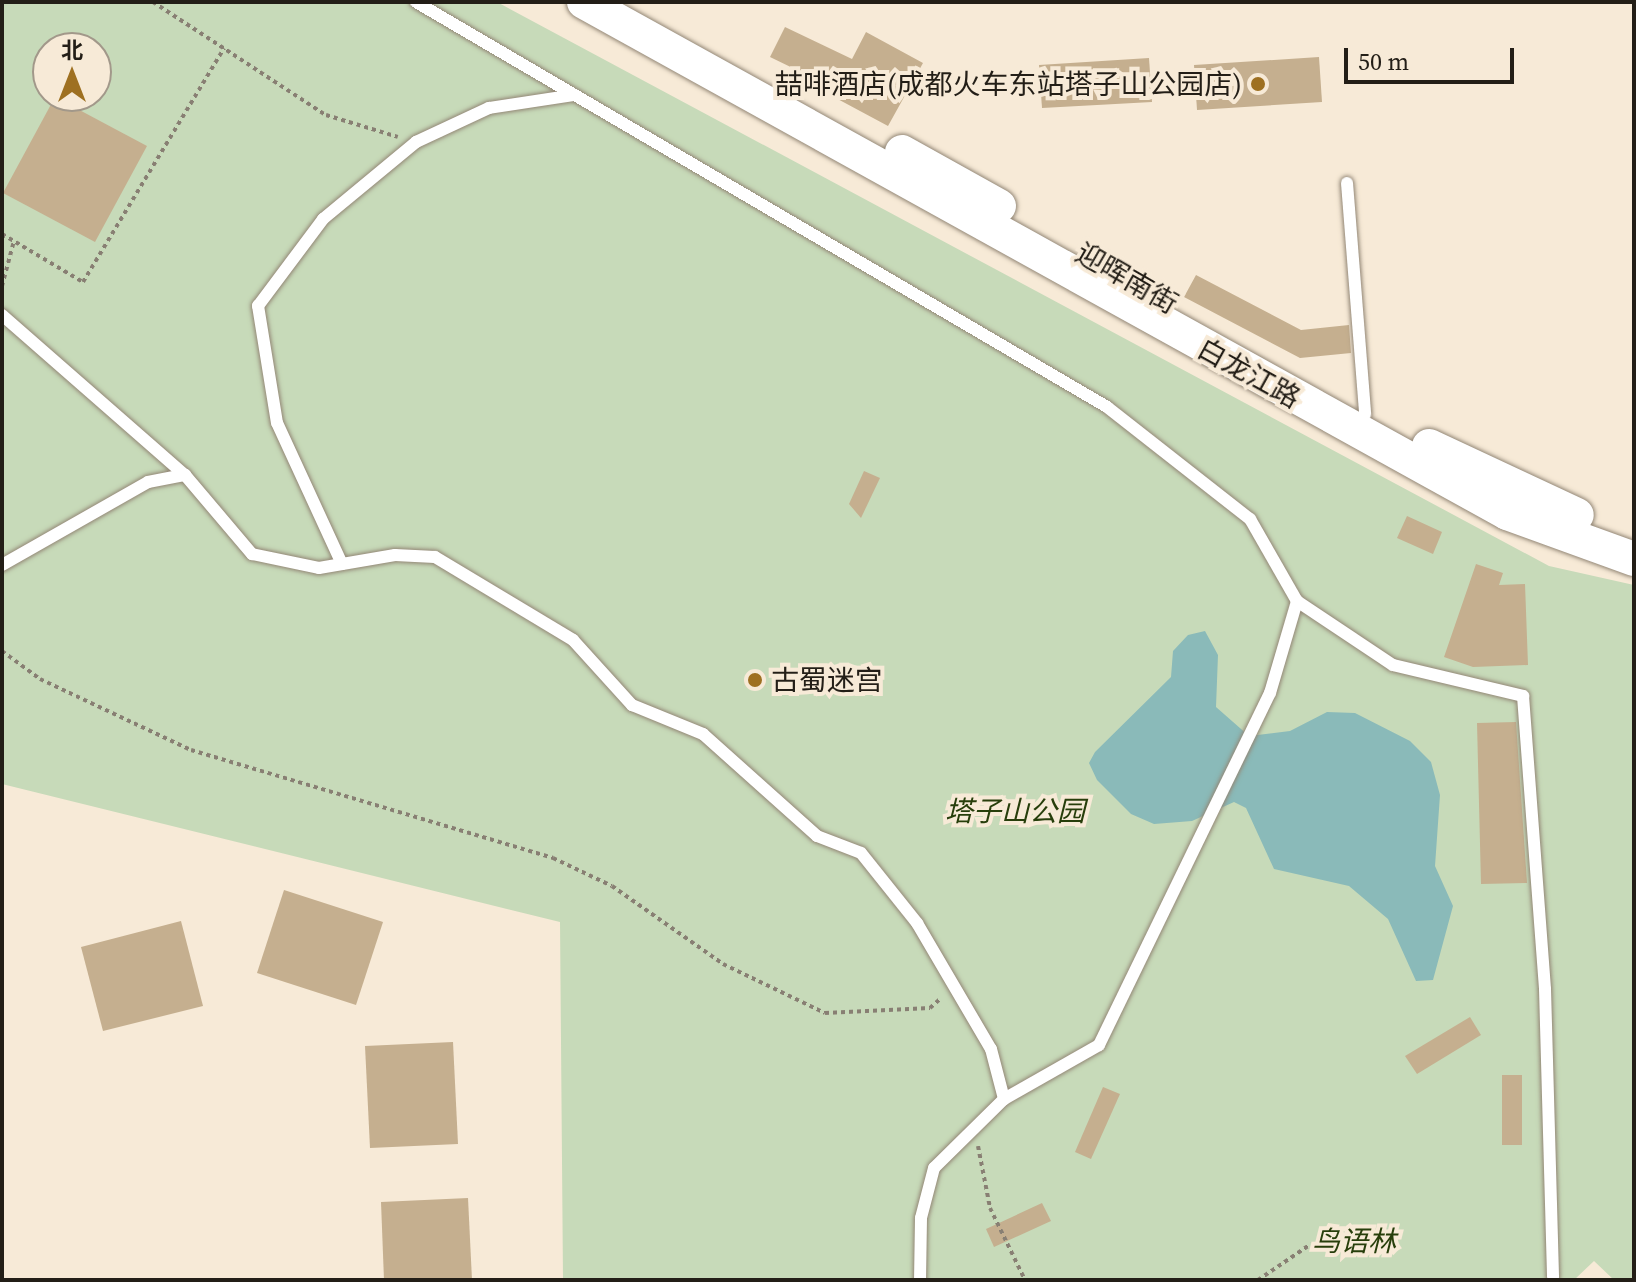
<!DOCTYPE html>
<meta charset="utf-8">
<style>
body{margin:0}
#map{position:relative;width:1636px;height:1282px;overflow:hidden;background:#f7ead7;font-family:"Source Serif 4","Noto Sans SC",serif}
div>[style]{position:absolute}
.green>*{inset:0;background:#c7dab9}
.water>*{inset:0;background:#8abab9}
.building>*{inset:0;background:#c5af8f}
.path>*{height:4px;margin-top:-2px;transform-origin:0;background:repeating-linear-gradient(90deg,#887f73 0 4px,transparent 0 8px)}
.roads{filter:drop-shadow(0 0 2px #938776) drop-shadow(0 0 2px #938776)}
.lane>*{height:12px;margin:-6px;padding:0 6px;transform-origin:6px;border-radius:6px;background:#fff}
.secondary>*{height:34px;margin:-17px;padding:0 17px;transform-origin:17px;border-radius:17px;background:#fff}
.dots>*{width:22px;height:22px;translate:-50% -50%;box-sizing:border-box;border:4px solid #f7ead7;border-radius:50%}
span{translate:-50% -50%;white-space:nowrap;text-align:center;line-height:1.15;-webkit-text-stroke:8px #f7ead7;paint-order:stroke}
.poi-label{font-size:28px;color:#231e17}
.right{translate:-100% -50%;text-align:right}
.left{translate:0 -50%;text-align:left}
.street-label{font-size:28px;color:#231e17}
.park-label{font-size:28px;color:#273e0b;font-style:italic}
.frame{position:absolute;inset:0;border:4px solid #231e17;pointer-events:none}
.north{position:absolute;left:32px;top:32px;width:80px;height:80px;box-sizing:border-box;background:#f7ead7;border:2px solid #a2988a;border-radius:50%;rotate:0deg;font-size:22px;font-weight:700;line-height:32px;text-align:center;color:#231e17}
.north::after{content:'';display:block;margin:auto;width:28px;height:36px;background:#9e7021;clip-path:polygon(50% 0,100% 100%,50% 72%,0 100%)}
.scale{position:absolute;left:1344px;top:48px;width:170px;height:36px;box-sizing:border-box;border:4px solid #231e17;border-top:0;padding-left:10px;font-size:24px;line-height:28px;white-space:nowrap;color:#231e17;-webkit-text-stroke:6px #f7ead7;paint-order:stroke}
</style>
<div id="map">
<div class="green">
<i style="clip-path:polygon(evenodd,2px 2px,497px 2px,1549px 566px,1634px 585px,1634px 1280px,1614px 1280px,1594px 1261px,1574px 1280px,563px 1280px,560px 922px,2px 784px,2px 2px,48px 48px,96px 48px,96px 96px,48px 96px,48px 48px)"></i>
</div>
<div class="water">
<i style="clip-path:polygon(1205px 631px,1218px 655px,1216px 707px,1249px 736px,1290px 731px,1327px 712px,1355px 713px,1410px 741px,1431px 762px,1440px 795px,1435px 866px,1453px 906px,1433px 980px,1416px 981px,1388px 919px,1349px 886px,1274px 869px,1246px 808px,1234px 802px,1192px 821px,1154px 824px,1131px 814px,1097px 780px,1089px 763px,1095px 752px,1171px 677px,1173px 651px,1188px 635px)"></i>
</div>
<div class="building">
<i style="clip-path:polygon(785px 27px,852px 59px,866px 32px,923px 63px,888px 126px,832px 96px,836px 89px,770px 57px)"></i>
<i style="clip-path:polygon(1319px 57px,1322px 102px,1197px 110px,1194px 65px)"></i>
<i style="clip-path:polygon(1149px 58px,1152px 102px,1042px 108px,1039px 65px)"></i>
<i style="clip-path:polygon(55px 97px,147px 146px,95px 242px,3px 193px)"></i>
<i style="clip-path:polygon(1196px 275px,1301px 330px,1349px 325px,1351px 353px,1300px 358px,1184px 297px)"></i>
<i style="clip-path:polygon(864px 471px,880px 478px,861px 518px,849px 504px)"></i>
<i style="clip-path:polygon(1407px 516px,1442px 532px,1433px 554px,1397px 538px)"></i>
<i style="clip-path:polygon(1476px 564px,1503px 573px,1499px 585px,1525px 584px,1528px 665px,1473px 667px,1444px 657px)"></i>
<i style="clip-path:polygon(1516px 722px,1527px 883px,1481px 884px,1477px 723px)"></i>
<i style="clip-path:polygon(284px 890px,383px 922px,356px 1005px,257px 973px)"></i>
<i style="clip-path:polygon(181px 921px,203px 1006px,103px 1031px,81px 947px)"></i>
<i style="clip-path:polygon(1470px 1017px,1481px 1035px,1417px 1074px,1405px 1056px)"></i>
<i style="clip-path:polygon(453px 1042px,458px 1144px,370px 1148px,365px 1046px)"></i>
<i style="clip-path:polygon(1502px 1075px,1522px 1075px,1522px 1145px,1502px 1145px)"></i>
<i style="clip-path:polygon(1103px 1087px,1120px 1094px,1091px 1159px,1075px 1152px)"></i>
<i style="clip-path:polygon(468px 1198px,472px 1280px,384px 1280px,381px 1202px)"></i>
<i style="clip-path:polygon(1042px 1203px,1051px 1221px,994px 1247px,986px 1229px)"></i>
</div>
<div class="path">
<i style="left:153px;top:2px;width:207px;rotate:33.2deg"></i>
<i style="left:326px;top:115px;width:75px;rotate:17deg"></i>
<i style="left:2px;top:234px;width:94px;rotate:30.7deg"></i>
<i style="left:83px;top:282px;width:273px;rotate:-58.9deg"></i>
<i style="left:2px;top:286px;width:47px;rotate:-75.1deg"></i>
<i style="left:2px;top:651px;width:47px;rotate:36.4deg"></i>
<i style="left:40px;top:679px;width:167px;rotate:25.2deg"></i>
<i style="left:191px;top:750px;width:378px;rotate:16.6deg"></i>
<i style="left:553px;top:858px;width:65px;rotate:25.4deg"></i>
<i style="left:612px;top:886px;width:136px;rotate:35.1deg"></i>
<i style="left:723px;top:964px;width:113px;rotate:25.7deg"></i>
<i style="left:825px;top:1013px;width:105px;rotate:-2.7deg"></i>
<i style="left:930px;top:1008px;width:15px;rotate:-42deg"></i>
<i style="left:978px;top:1146px;width:63px;rotate:79deg"></i>
<i style="left:990px;top:1208px;width:80px;rotate:64.1deg"></i>
<i style="left:1258px;top:1280px;width:64px;rotate:-34.2deg"></i>
</div>
<div class="roads">
<div class="lane">
<i style="left:416px;top:2px;width:801px;rotate:30.37deg"></i>
<i style="left:1107px;top:407px;width:182px;rotate:38.1deg"></i>
<i style="left:1250px;top:519px;width:95px;rotate:60.2deg"></i>
<i style="left:1297px;top:601px;width:115px;rotate:33.7deg"></i>
<i style="left:1393px;top:665px;width:134px;rotate:13.4deg"></i>
<i style="left:1523px;top:696px;width:294px;rotate:85.7deg"></i>
<i style="left:1545px;top:989px;width:288px;rotate:88.4deg"></i>
<i style="left:1347px;top:183px;width:232px;rotate:85.5deg"></i>
<i style="left:2px;top:315px;width:243px;rotate:41.2deg"></i>
<i style="left:342px;top:564px;width:155px;rotate:-114.7deg"></i>
<i style="left:277px;top:423px;width:119px;rotate:-99.2deg"></i>
<i style="left:258px;top:306px;width:109px;rotate:-53.2deg"></i>
<i style="left:323px;top:219px;width:121px;rotate:-39.6deg"></i>
<i style="left:416px;top:142px;width:81px;rotate:-25deg"></i>
<i style="left:489px;top:108px;width:86px;rotate:-8.7deg"></i>
<i style="left:2px;top:565px;width:168px;rotate:-29.6deg"></i>
<i style="left:148px;top:482px;width:38px;rotate:-11deg"></i>
<i style="left:185px;top:475px;width:104px;rotate:49.7deg"></i>
<i style="left:252px;top:554px;width:68px;rotate:11.8deg"></i>
<i style="left:319px;top:568px;width:77px;rotate:-9.7deg"></i>
<i style="left:395px;top:555px;width:40px;rotate:2.9deg"></i>
<i style="left:435px;top:557px;width:161px;rotate:31deg"></i>
<i style="left:573px;top:640px;width:88px;rotate:47.8deg"></i>
<i style="left:632px;top:705px;width:77px;rotate:22.2deg"></i>
<i style="left:703px;top:734px;width:153px;rotate:41.8deg"></i>
<i style="left:817px;top:836px;width:47px;rotate:21.1deg"></i>
<i style="left:861px;top:853px;width:90px;rotate:51.3deg"></i>
<i style="left:917px;top:923px;width:146px;rotate:59.6deg"></i>
<i style="left:991px;top:1049px;width:52px;rotate:75.4deg"></i>
<i style="left:1004px;top:1099px;width:98px;rotate:135.4deg"></i>
<i style="left:934px;top:1168px;width:52px;rotate:104.6deg"></i>
<i style="left:921px;top:1218px;width:62px;rotate:90.9deg"></i>
<i style="left:1004px;top:1099px;width:109px;rotate:-29.6deg"></i>
<i style="left:1099px;top:1045px;width:391px;rotate:-64.1deg"></i>
<i style="left:1270px;top:693px;width:96px;rotate:-73.6deg"></i>
</div>
<div class="secondary">
<i style="left:584px;top:2px;width:1055px;rotate:28.97deg"></i>
<i style="left:1507px;top:513px;width:135px;rotate:19.9deg"></i>
<i style="left:902px;top:152px;width:111px;rotate:29.1deg"></i>
<i style="left:1429px;top:446px;width:163px;rotate:25deg"></i>
</div>
</div>
<div class="dots">
<i style="left:1258px;top:84px;background:#9e7021"></i>
<i style="left:755px;top:680px;background:#9e7021"></i>
</div>
<div class="poi-label">
<span class="right" style="left:1242px;top:84px">喆啡酒店(成都火车东站塔子山公园店)</span>
<span class="left" style="left:771px;top:680px">古蜀迷宫</span>
</div>
<div class="street-label">
<span style="left:1127px;top:278px;rotate:30deg">迎晖南街</span>
<span style="left:1249px;top:373px;rotate:29deg">白龙江路</span>
</div>
<div class="park-label">
<span style="left:1015px;top:811px">塔子山公园</span>
<span style="left:1354px;top:1241px">鸟语林</span>
</div>
<div class="frame"></div>
<div class="north">北</div>
<div class="scale">50 m</div>
</div>
